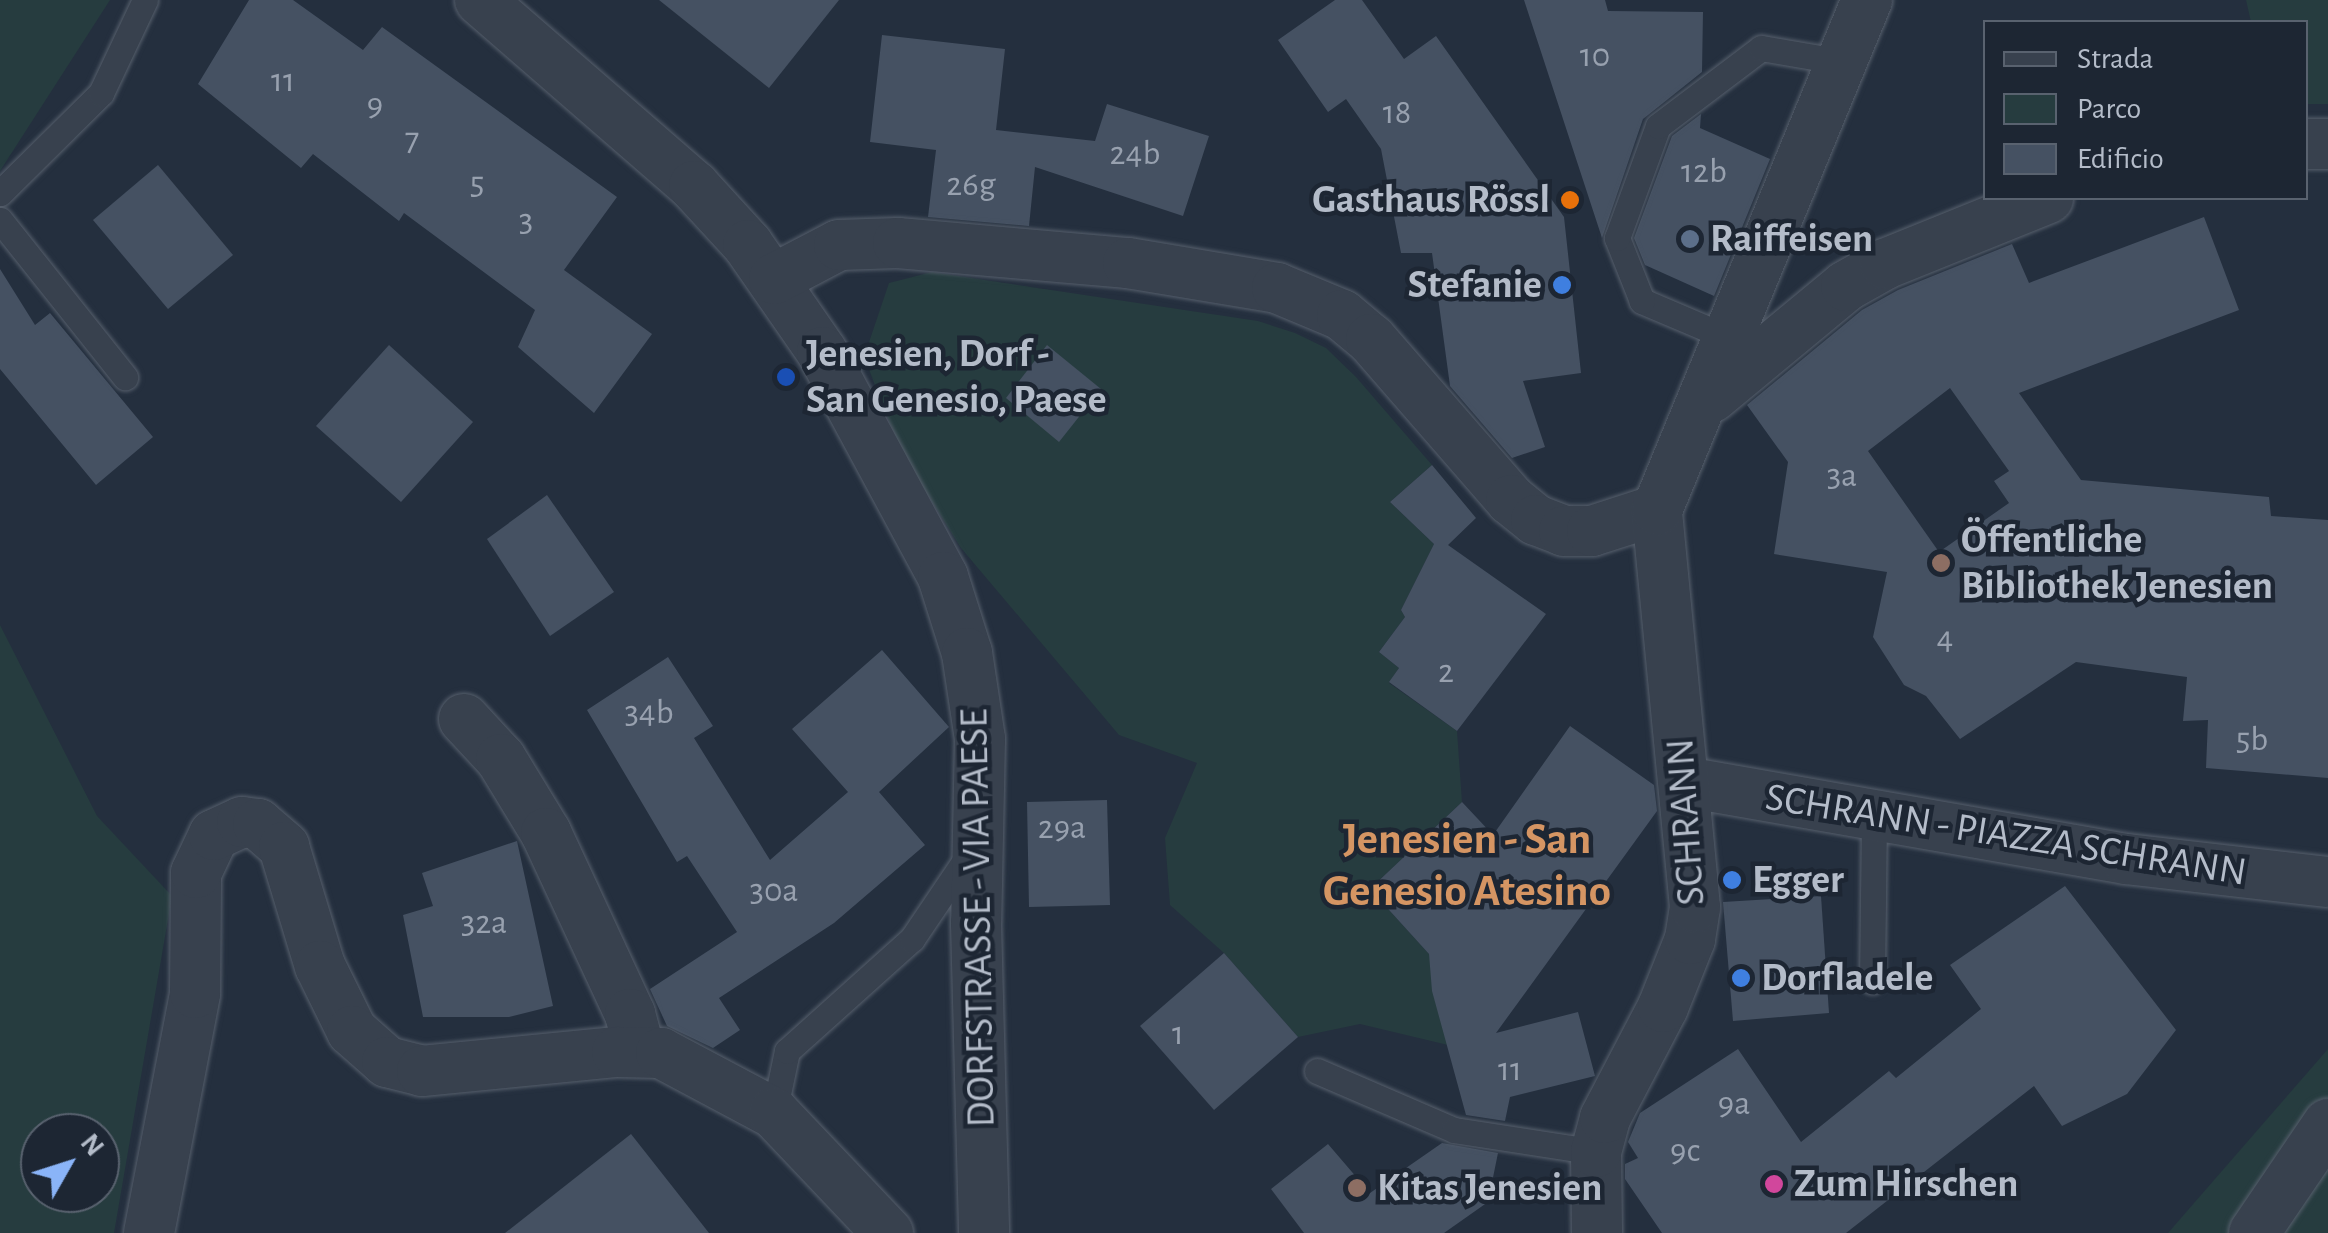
<!DOCTYPE html>
<meta charset="utf-8">
<style>
body{margin:0}
#map{position:relative;width:2328px;height:1233px;overflow:hidden;background:#242f3e;font-family:"Alegreya Sans",sans-serif}
div>[style]{position:absolute}
.green>*{inset:0;background:#263c3f}
.building>*{inset:0;background:#455162}
.roads{filter:drop-shadow(0 0 2px #565f6c) drop-shadow(0 0 2px #565f6c)}
.lane>*{height:25px;margin:-12.5px;padding:0 12.5px;transform-origin:12.5px;border-radius:12.5px;background:#38414e}
.street>*{height:50px;margin:-25px;padding:0 25px;transform-origin:25px;border-radius:25px;background:#38414e}
.dots>*{width:28px;height:28px;translate:-50% -50%;box-sizing:border-box;border:5px solid #1d2633;border-radius:50%}
span{translate:-50% -50%;white-space:nowrap;text-align:center;line-height:1.15;-webkit-text-stroke:9px #1d2633;paint-order:stroke}
.number-label{font-size:35px;color:#98a1af}
.number-label span{-webkit-text-stroke-width:0}
.poi-label{font-size:40px;color:#b4bcc9;font-weight:700}
.right{translate:-100% -50%;text-align:right}
.left{translate:0 -50%;text-align:left}
.street-label{font-size:40px;color:#b4bcc9}
.quarter-label{font-size:45px;color:#d59563;font-weight:700}
.legend{position:absolute;left:1983px;top:20px;width:325px;height:180px;box-sizing:border-box;background:#1d2633;border:2px solid #59626f;margin:0;padding:12px 18px;list-style:none;font-size:30px;color:#b4bcc9}
.legend li{display:flex;align-items:center;gap:20px;height:50px}
.legend b{width:50px;border:2px solid #59626f}
.north{position:absolute;left:20px;top:1113px;width:100px;height:100px;box-sizing:border-box;background:#1d2633;border:2px solid #59626f;border-radius:50%;rotate:51deg;font-size:28px;font-weight:700;line-height:40px;text-align:center;color:#b4bcc9}
.north::after{content:'';display:block;margin:auto;width:35px;height:45px;background:#8ab4f8;clip-path:polygon(50% 0,100% 100%,50% 72%,0 100%)}
</style>
<div id="map">
<div class="green">
<i style="clip-path:polygon(0 0,110px 0,0 171px)"></i>
<i style="clip-path:polygon(2246px 0,2328px 0,2328px 104px,2306px 104px,2306px 22px,2251px 22px)"></i>
<i style="clip-path:polygon(932px 272px,1258px 321px,1295px 333px,1326px 348px,1356px 377px,1432px 465px,1390px 502px,1434px 544px,1401px 610px,1405px 617px,1379px 652px,1399px 668px,1389px 683px,1457px 731px,1462px 802px,1370px 889px,1429px 954px,1448px 1045px,1360px 1024px,1298px 1037px,1224px 953px,1170px 905px,1165px 838px,1197px 763px,1119px 735px,961px 548px,902px 454px,864px 357px,889px 283px)"></i>
<i style="clip-path:polygon(evenodd,0 625px,97px 816px,172px 896px,114px 1233px,0 1233px,0 625px,40px 1133px,100px 1133px,100px 1193px,40px 1193px,40px 1133px)"></i>
<i style="clip-path:polygon(2328px 1049px,2328px 1233px,2168px 1233px)"></i>
</div>
<div class="building">
<i style="clip-path:polygon(249px 0,293px 0,363px 50px,382px 27px,617px 197px,564px 270px,652px 334px,594px 413px,518px 347px,535px 310px,404px 213px,399px 221px,313px 154px,301px 168px,198px 84px)"></i>
<i style="clip-path:polygon(659px 0,839px 0,769px 88px)"></i>
<i style="clip-path:polygon(1335px 0,1362px 0,1404px 59px,1436px 36px,1564px 217px,1581px 373px,1523px 381px,1545px 447px,1512px 458px,1450px 386px,1432px 253px,1401px 253px,1381px 149px,1346px 99px,1328px 112px,1278px 40px)"></i>
<i style="clip-path:polygon(1524px 0,1605px 0,1608px 11px,1703px 12px,1702px 72px,1643px 119px,1602px 238px)"></i>
<i style="clip-path:polygon(882px 35px,1005px 49px,996px 130px,1095px 141px,1107px 104px,1209px 136px,1183px 216px,1035px 167px,1029px 226px,928px 217px,936px 150px,870px 142px)"></i>
<i style="clip-path:polygon(1701px 114px,1700px 128px,1770px 159px,1714px 296px,1645px 265px,1634px 238px,1672px 136px)"></i>
<i style="clip-path:polygon(158px 165px,233px 255px,168px 309px,93px 220px)"></i>
<i style="clip-path:polygon(evenodd,2204px 217px,2239px 310px,2019px 393px,2081px 480px,2269px 497px,2271px 516px,2328px 520px,2328px 778px,2206px 768px,2208px 720px,2183px 721px,2187px 677px,2076px 662px,1960px 739px,1926px 696px,1904px 685px,1873px 637px,1887px 572px,1774px 554px,1788px 462px,1747px 405px,1862px 310px,1898px 290px,2012px 244px,2029px 283px,2204px 217px,1950px 388px,2009px 471px,1994px 481px,2009px 503px,1939px 552px,1868px 451px,1950px 388px)"></i>
<i style="clip-path:polygon(0 269px,35px 325px,50px 313px,153px 437px,96px 485px,0 369px)"></i>
<i style="clip-path:polygon(389px 345px,473px 422px,401px 502px,316px 426px)"></i>
<i style="clip-path:polygon(1047px 345px,1101px 389px,1059px 442px,1006px 398px)"></i>
<i style="clip-path:polygon(1432px 465px,1476px 518px,1448px 545px,1546px 614px,1457px 731px,1389px 682px,1399px 668px,1379px 652px,1405px 617px,1401px 610px,1434px 544px,1390px 502px)"></i>
<i style="clip-path:polygon(547px 495px,614px 592px,550px 636px,487px 539px)"></i>
<i style="clip-path:polygon(882px 650px,949px 727px,879px 792px,925px 845px,834px 923px,719px 998px,740px 1030px,713px 1048px,667px 1026px,650px 989px,737px 932px,687px 856px,677px 862px,587px 710px,668px 657px,713px 726px,694px 738px,770px 860px,848px 792px,792px 729px)"></i>
<i style="clip-path:polygon(1570px 726px,1654px 785px,1657px 811px,1496px 1033px,1578px 1012px,1595px 1076px,1510px 1097px,1505px 1121px,1466px 1115px,1432px 991px,1429px 954px,1370px 889px,1462px 802px,1493px 835px)"></i>
<i style="clip-path:polygon(1107px 800px,1110px 905px,1029px 907px,1027px 802px)"></i>
<i style="clip-path:polygon(517px 841px,553px 1006px,509px 1017px,423px 1017px,403px 915px,433px 906px,422px 873px)"></i>
<i style="clip-path:polygon(2065px 886px,2176px 1030px,2127px 1094px,2062px 1126px,2034px 1086px,1846px 1233px,1662px 1233px,1625px 1179px,1625px 1164px,1638px 1158px,1628px 1142px,1640px 1113px,1738px 1049px,1801px 1142px,1889px 1071px,1896px 1078px,1981px 1009px,1950px 965px)"></i>
<i style="clip-path:polygon(1821px 896px,1829px 1013px,1733px 1021px,1723px 902px)"></i>
<i style="clip-path:polygon(1224px 953px,1298px 1037px,1214px 1110px,1140px 1026px)"></i>
<i style="clip-path:polygon(631px 1134px,709px 1233px,505px 1233px)"></i>
<i style="clip-path:polygon(1442px 1143px,1498px 1153px,1488px 1202px,1444px 1233px,1304px 1233px,1271px 1189px,1328px 1144px,1370px 1193px)"></i>
</div>
<div class="roads">
<div class="lane">
<i style="left:0;top:193px;width:142px;rotate:-44.7deg"></i>
<i style="left:101px;top:93px;width:103px;rotate:-64.7deg"></i>
<i style="left:0;top:220px;width:201px;rotate:51.5deg"></i>
<i style="left:1729px;top:338px;width:95px;rotate:-157deg"></i>
<i style="left:1642px;top:301px;width:68px;rotate:-111.6deg"></i>
<i style="left:1617px;top:238px;width:119px;rotate:-69.9deg"></i>
<i style="left:1658px;top:126px;width:129px;rotate:-37.1deg"></i>
<i style="left:1761px;top:48px;width:83px;rotate:9.7deg"></i>
<i style="left:1872px;top:981px;width:165px;rotate:-89.3deg"></i>
<i style="left:1317px;top:1071px;width:149px;rotate:23.3deg"></i>
<i style="left:1454px;top:1130px;width:144px;rotate:8.8deg"></i>
<i style="left:774px;top:1113px;width:63px;rotate:-78.2deg"></i>
<i style="left:787px;top:1051px;width:168px;rotate:-41.9deg"></i>
<i style="left:912px;top:939px;width:104px;rotate:-56deg"></i>
</div>
<div class="street">
<i style="left:480px;top:0;width:284px;rotate:41deg"></i>
<i style="left:694px;top:186px;width:80px;rotate:47.5deg"></i>
<i style="left:748px;top:245px;width:130px;rotate:55.3deg"></i>
<i style="left:822px;top:352px;width:255px;rotate:61.7deg"></i>
<i style="left:943px;top:577px;width:80px;rotate:72.5deg"></i>
<i style="left:967px;top:653px;width:87px;rotate:81.4deg"></i>
<i style="left:980px;top:739px;width:184px;rotate:91.2deg"></i>
<i style="left:976px;top:923px;width:310px;rotate:88.5deg"></i>
<i style="left:2306px;top:144px;width:22px"></i>
<i style="left:774px;top:279px;width:73px;rotate:-27.6deg"></i>
<i style="left:839px;top:245px;width:59px;rotate:-1.9deg"></i>
<i style="left:898px;top:243px;width:231px;rotate:5deg"></i>
<i style="left:1128px;top:263px;width:151px;rotate:9.5deg"></i>
<i style="left:1277px;top:288px;width:70px;rotate:22.6deg"></i>
<i style="left:1342px;top:315px;width:38px;rotate:40deg"></i>
<i style="left:1371px;top:339px;width:213px;rotate:49deg"></i>
<i style="left:1511px;top:500px;width:32px;rotate:39deg"></i>
<i style="left:1536px;top:520px;width:30px;rotate:21deg"></i>
<i style="left:1564px;top:531px;width:28px"></i>
<i style="left:1592px;top:531px;width:68px;rotate:-17.9deg"></i>
<i style="left:1712px;top:397px;width:174px;rotate:-39.6deg"></i>
<i style="left:1846px;top:286px;width:45px;rotate:-29.4deg"></i>
<i style="left:1885px;top:264px;width:176px;rotate:-22deg"></i>
<i style="left:464px;top:719px;width:54px;rotate:47.2deg"></i>
<i style="left:501px;top:759px;width:87px;rotate:58.7deg"></i>
<i style="left:546px;top:833px;width:200px;rotate:65.1deg"></i>
<i style="left:630px;top:1014px;width:38px;rotate:75deg"></i>
<i style="left:1685px;top:782px;width:448px;rotate:9.9deg"></i>
<i style="left:2126px;top:859px;width:203px;rotate:6.5deg"></i>
<i style="left:149px;top:1233px;width:244px;rotate:-79.1deg"></i>
<i style="left:195px;top:993px;width:120px;rotate:-89.5deg"></i>
<i style="left:196px;top:873px;width:42px;rotate:-64.7deg"></i>
<i style="left:214px;top:835px;width:31px;rotate:-25deg"></i>
<i style="left:242px;top:822px;width:16px;rotate:7deg"></i>
<i style="left:258px;top:824px;width:35px;rotate:41deg"></i>
<i style="left:284px;top:847px;width:124px;rotate:73.2deg"></i>
<i style="left:320px;top:966px;width:72px;rotate:63.8deg"></i>
<i style="left:352px;top:1031px;width:47px;rotate:41.5deg"></i>
<i style="left:387px;top:1062px;width:36px;rotate:14deg"></i>
<i style="left:422px;top:1071px;width:196px;rotate:-5.6deg"></i>
<i style="left:617px;top:1052px;width:44px;rotate:1.3deg"></i>
<i style="left:661px;top:1053px;width:128px;rotate:28deg"></i>
<i style="left:774px;top:1113px;width:166px;rotate:46.5deg"></i>
<i style="left:1597px;top:1233px;width:81px;rotate:-90.7deg"></i>
<i style="left:1596px;top:1152px;width:35px;rotate:-75deg"></i>
<i style="left:1605px;top:1118px;width:125px;rotate:-62.4deg"></i>
<i style="left:1663px;top:1007px;width:73px;rotate:-68.3deg"></i>
<i style="left:1690px;top:939px;width:32px;rotate:-81deg"></i>
<i style="left:1695px;top:907px;width:399px;rotate:-95.5deg"></i>
<i style="left:1657px;top:510px;width:552px;rotate:-67.62deg"></i>
<i style="left:2254px;top:1233px;width:132px;rotate:-55.8deg"></i>
</div>
</div>
<div class="dots">
<i style="left:1570px;top:200px;background:#e8710a"></i>
<i style="left:1690px;top:239px;background:#5c6f8a"></i>
<i style="left:1562px;top:285px;background:#3f7fe0"></i>
<i style="left:786px;top:377px;background:#1a4fb4"></i>
<i style="left:1941px;top:563px;background:#8d6e63"></i>
<i style="left:1732px;top:880px;background:#3f7fe0"></i>
<i style="left:1741px;top:978px;background:#3f7fe0"></i>
<i style="left:1774px;top:1184px;background:#d1479c"></i>
<i style="left:1357px;top:1188px;background:#8d6e63"></i>
</div>
<div class="number-label">
<span style="left:1595px;top:56px">10</span>
<span style="left:283px;top:81px">11</span>
<span style="left:375px;top:105px">9</span>
<span style="left:1397px;top:113px">18</span>
<span style="left:412px;top:140px">7</span>
<span style="left:1135px;top:154px">24b</span>
<span style="left:1704px;top:172px">12b</span>
<span style="left:477px;top:184px">5</span>
<span style="left:971px;top:185px">26g</span>
<span style="left:526px;top:221px">3</span>
<span style="left:1842px;top:476px">3a</span>
<span style="left:1945px;top:639px">4</span>
<span style="left:1446px;top:672px">2</span>
<span style="left:649px;top:713px">34b</span>
<span style="left:2252px;top:740px">5b</span>
<span style="left:1062px;top:828px">29a</span>
<span style="left:774px;top:891px">30a</span>
<span style="left:484px;top:923px">32a</span>
<span style="left:1178px;top:1034px">1</span>
<span style="left:1510px;top:1070px">11</span>
<span style="left:1734px;top:1104px">9a</span>
<span style="left:1685px;top:1151px">9c</span>
</div>
<div class="poi-label">
<span class="right" style="left:1550px;top:200px">Gasthaus Rössl</span>
<span class="left" style="left:1710px;top:239px">Raiffeisen</span>
<span class="right" style="left:1542px;top:285px">Stefanie</span>
<span class="left" style="left:806px;top:377px">Jenesien, Dorf -<br>San Genesio, Paese</span>
<span class="left" style="left:1961px;top:563px">Öffentliche<br>Bibliothek Jenesien</span>
<span class="left" style="left:1752px;top:880px">Egger</span>
<span class="left" style="left:1761px;top:978px">Dorfladele</span>
<span class="left" style="left:1794px;top:1184px">Zum Hirschen</span>
<span class="left" style="left:1377px;top:1188px">Kitas Jenesien</span>
</div>
<div class="street-label">
<span style="left:1686px;top:822px;rotate:-94deg">SCHRANN</span>
<span style="left:2006px;top:835px;rotate:9deg">SCHRANN - PIAZZA SCHRANN</span>
<span style="left:978px;top:918px;rotate:-91deg">DORFSTRASSE - VIA PAESE</span>
</div>
<div class="quarter-label">
<span style="left:1467px;top:866px">Jenesien - San<br>Genesio Atesino</span>
</div>
<ul class="legend">
<li><b style="height:12px;background:#38414e"></b>Strada</li>
<li><b style="height:28px;background:#263c3f"></b>Parco</li>
<li><b style="height:28px;background:#455162"></b>Edificio</li>
</ul>
<div class="north">N</div>
</div>
